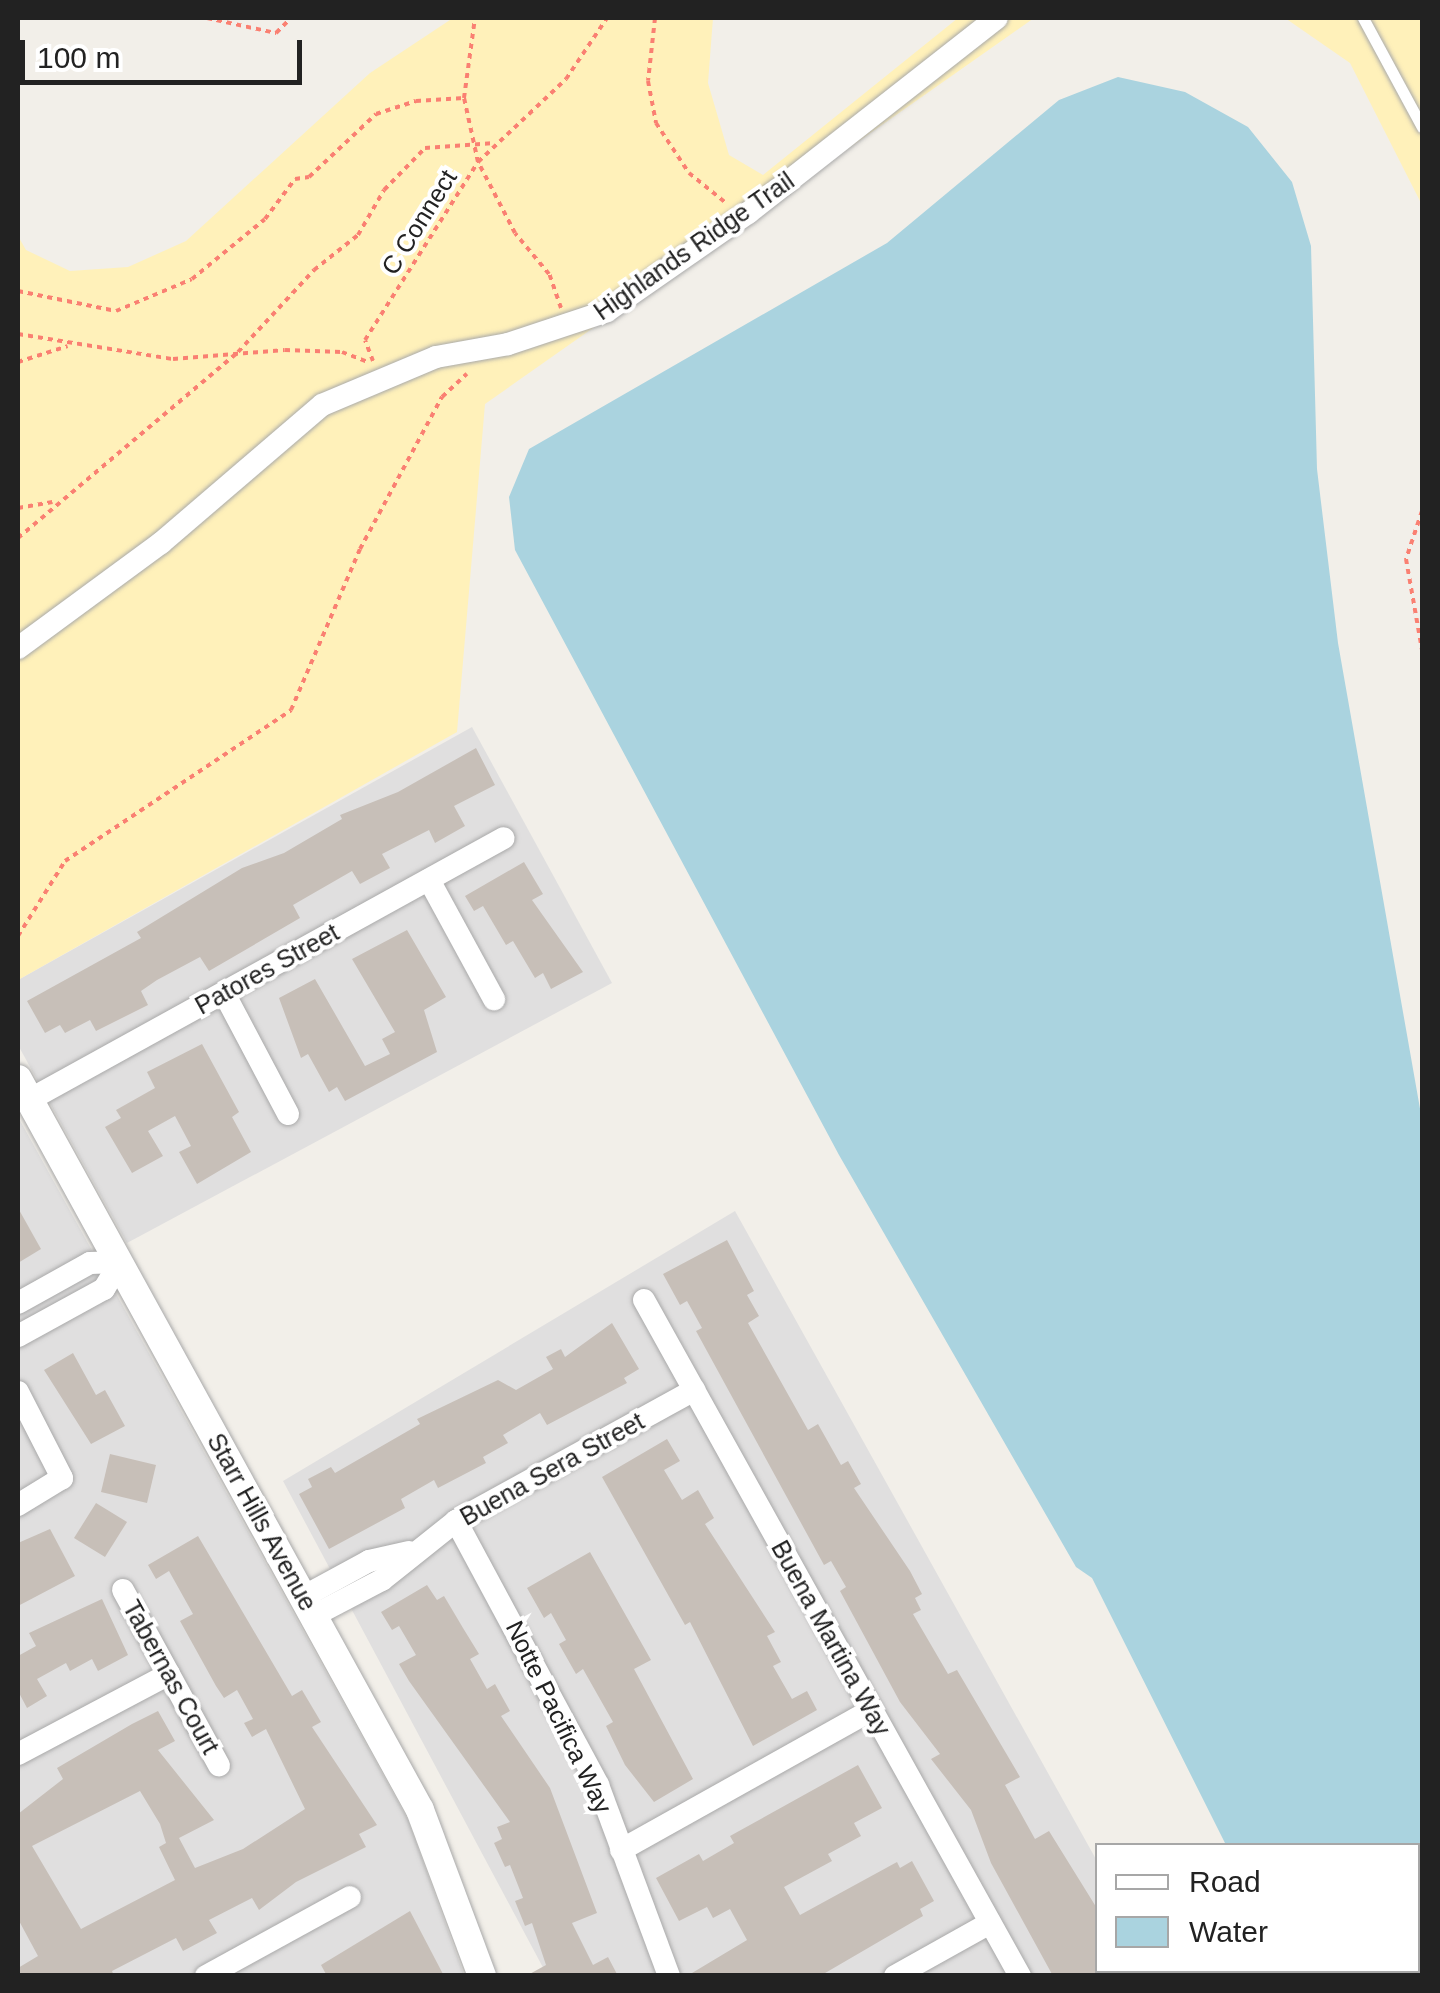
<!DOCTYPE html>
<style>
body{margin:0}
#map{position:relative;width:1440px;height:1993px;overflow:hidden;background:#f2efe9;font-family:Helvetica,sans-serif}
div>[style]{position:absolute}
.residential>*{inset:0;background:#e0dfdf}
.sand>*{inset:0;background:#fff1ba}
.water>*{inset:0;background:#aad3df}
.building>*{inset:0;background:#c7bfb8}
.path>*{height:4px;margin-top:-2px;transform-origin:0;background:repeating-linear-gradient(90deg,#fa8072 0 5px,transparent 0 10px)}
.roads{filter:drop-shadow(0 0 2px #a9a9a9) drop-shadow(0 0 2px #a9a9a9)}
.service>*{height:11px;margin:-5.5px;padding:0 5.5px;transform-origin:5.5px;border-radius:5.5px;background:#fff}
.minor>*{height:22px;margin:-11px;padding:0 11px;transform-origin:11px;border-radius:11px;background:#fff}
.tertiary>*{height:28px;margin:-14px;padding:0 14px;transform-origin:14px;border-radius:14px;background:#fff}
span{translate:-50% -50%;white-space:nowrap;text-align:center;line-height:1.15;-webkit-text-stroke:8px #fff;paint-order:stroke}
.street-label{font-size:25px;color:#222}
.frame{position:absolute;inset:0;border:20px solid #222;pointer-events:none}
.legend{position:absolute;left:1095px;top:1843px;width:325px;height:130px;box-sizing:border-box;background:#fff;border:2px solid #a7a7a7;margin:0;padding:12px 18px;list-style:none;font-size:30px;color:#222}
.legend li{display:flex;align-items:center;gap:20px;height:50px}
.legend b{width:50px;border:2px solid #a7a7a7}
.scale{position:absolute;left:20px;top:40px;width:282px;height:45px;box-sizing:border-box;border:5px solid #222;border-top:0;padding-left:12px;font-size:30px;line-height:35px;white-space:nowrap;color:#222;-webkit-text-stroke:8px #fff;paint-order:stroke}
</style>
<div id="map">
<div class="residential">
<i style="clip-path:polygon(472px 727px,612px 983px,127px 1243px,18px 1045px,18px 980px)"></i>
<i style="clip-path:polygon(18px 1117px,408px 1820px,464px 1975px,18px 1975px)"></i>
<i style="clip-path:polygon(735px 1211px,1097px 1861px,1098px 1970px,1154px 1971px,1146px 1976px,547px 1975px,283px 1481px)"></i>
</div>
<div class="sand">
<i style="clip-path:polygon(453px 18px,713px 18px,708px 83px,729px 155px,763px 175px,958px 18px,1034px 18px,485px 404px,457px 732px,18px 980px,18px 236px,26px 250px,70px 271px,128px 267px,186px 241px,370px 73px)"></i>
<i style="clip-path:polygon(1285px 18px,1422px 18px,1422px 205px,1350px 63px)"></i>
</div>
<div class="water">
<i style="clip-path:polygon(1118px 77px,1185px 92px,1248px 127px,1292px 182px,1311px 246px,1317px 469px,1338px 643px,1422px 1120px,1422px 1975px,1284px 1975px,1418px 1970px,1418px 1846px,1226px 1845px,1092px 1578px,1076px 1567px,839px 1155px,515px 550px,509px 497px,529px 449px,887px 243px,1059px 100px)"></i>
</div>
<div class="building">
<i style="clip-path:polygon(476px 748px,495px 785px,454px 806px,465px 826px,435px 843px,429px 830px,382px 854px,390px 868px,360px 884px,352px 871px,293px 905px,300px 918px,209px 971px,200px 957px,157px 980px,141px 991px,148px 1005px,96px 1031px,90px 1020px,65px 1033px,60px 1025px,45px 1033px,27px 1001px,141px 938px,137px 932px,242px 868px,284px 853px,342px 819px,340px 815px,398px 792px)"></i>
<i style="clip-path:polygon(524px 862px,543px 894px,532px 900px,583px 972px,551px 989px,543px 973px,535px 978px,513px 941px,506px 945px,483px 906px,474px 911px,465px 896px)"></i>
<i style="clip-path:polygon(407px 930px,446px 997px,424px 1010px,437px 1052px,345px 1101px,337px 1087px,329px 1092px,308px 1054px,301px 1058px,279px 998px,315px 979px,365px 1066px,390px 1054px,382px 1039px,395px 1032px,352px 959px)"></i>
<i style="clip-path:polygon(202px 1044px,239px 1112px,232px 1117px,251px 1152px,197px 1184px,179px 1152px,191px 1146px,175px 1116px,148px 1131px,163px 1156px,132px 1173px,105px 1127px,121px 1118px,116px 1110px,155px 1088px,147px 1072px)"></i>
<i style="clip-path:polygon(18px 1208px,41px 1249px,18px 1263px)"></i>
<i style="clip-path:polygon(727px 1240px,754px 1291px,747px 1295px,759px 1316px,748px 1323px,808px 1430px,818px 1424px,841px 1465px,848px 1461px,861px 1484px,854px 1488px,910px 1571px,922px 1594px,915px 1598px,921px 1610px,913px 1614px,948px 1674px,957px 1670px,1020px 1777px,1005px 1785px,1035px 1839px,1049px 1831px,1098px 1910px,1098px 1976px,1053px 1976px,991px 1863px,971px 1810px,931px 1759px,940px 1754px,900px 1702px,840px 1591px,846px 1587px,831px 1561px,824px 1565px,696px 1331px,702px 1328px,687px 1301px,680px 1305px,663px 1274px)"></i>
<i style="clip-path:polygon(612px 1323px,639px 1369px,624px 1378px,627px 1383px,547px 1425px,540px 1413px,503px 1435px,508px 1443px,483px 1457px,486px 1463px,438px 1488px,434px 1480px,401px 1499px,405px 1508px,329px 1549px,299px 1494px,312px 1487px,308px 1479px,331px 1467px,335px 1473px,420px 1424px,417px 1419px,498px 1380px,516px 1390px,553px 1369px,546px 1357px,561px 1349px,565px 1357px)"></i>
<i style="clip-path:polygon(73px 1353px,96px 1395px,105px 1390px,125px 1426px,91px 1444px,44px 1370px)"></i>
<i style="clip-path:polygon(667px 1439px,680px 1461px,664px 1470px,682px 1500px,698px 1490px,714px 1518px,705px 1524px,775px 1632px,767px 1636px,781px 1662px,773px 1666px,792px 1699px,807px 1691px,817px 1710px,753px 1746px,690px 1622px,685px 1625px,602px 1477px)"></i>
<i style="clip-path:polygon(110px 1454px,156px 1465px,147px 1503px,101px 1492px)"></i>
<i style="clip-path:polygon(96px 1503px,127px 1522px,105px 1557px,74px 1538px)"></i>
<i style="clip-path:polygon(50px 1529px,75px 1576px,18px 1606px,18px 1543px)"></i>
<i style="clip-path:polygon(evenodd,198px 1536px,292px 1696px,302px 1690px,321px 1722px,312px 1727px,377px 1825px,359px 1834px,366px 1847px,296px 1882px,259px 1910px,252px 1898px,209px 1920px,217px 1933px,183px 1951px,176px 1938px,112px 1971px,114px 1976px,18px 1976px,18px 1968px,38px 1956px,18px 1919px,18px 1814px,63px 1779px,57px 1768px,132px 1724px,158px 1711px,175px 1741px,158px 1750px,214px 1820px,179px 1838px,195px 1868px,243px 1849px,305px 1809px,266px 1729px,252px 1737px,244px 1723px,253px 1719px,237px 1690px,224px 1698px,216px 1686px,180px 1621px,193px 1614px,169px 1571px,156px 1579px,148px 1565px,198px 1536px,140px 1791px,160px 1824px,166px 1843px,159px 1847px,175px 1880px,81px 1929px,32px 1846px,140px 1791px)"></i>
<i style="clip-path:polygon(590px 1552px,651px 1660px,634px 1669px,693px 1779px,654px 1802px,625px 1765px,606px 1726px,613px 1722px,583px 1669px,576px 1674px,559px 1644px,566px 1640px,551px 1613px,544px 1618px,527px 1588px)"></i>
<i style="clip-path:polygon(427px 1585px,437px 1600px,444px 1596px,463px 1628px,479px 1654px,470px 1659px,487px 1689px,495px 1684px,510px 1711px,501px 1716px,550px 1788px,597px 1913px,572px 1923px,593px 1965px,608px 1957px,618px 1976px,526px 1976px,546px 1965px,532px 1923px,525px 1926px,515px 1901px,523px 1898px,510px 1865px,505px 1867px,494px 1843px,502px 1839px,497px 1827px,510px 1822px,409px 1681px,399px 1664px,416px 1655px,399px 1626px,392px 1630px,381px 1612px)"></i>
<i style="clip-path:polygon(102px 1599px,128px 1655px,98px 1671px,92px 1659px,70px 1671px,66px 1663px,37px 1679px,47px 1696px,27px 1708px,18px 1691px,18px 1656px,36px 1646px,29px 1633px)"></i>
<i style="clip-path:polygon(858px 1765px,882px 1808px,854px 1823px,861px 1836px,828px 1854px,832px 1861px,784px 1887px,800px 1915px,897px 1862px,900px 1868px,912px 1861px,934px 1901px,920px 1909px,923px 1916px,820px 1976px,687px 1976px,747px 1940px,730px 1909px,713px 1918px,707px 1907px,679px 1921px,656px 1878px,699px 1854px,703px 1861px,734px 1843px,730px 1836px)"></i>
<i style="clip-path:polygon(410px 1911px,444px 1976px,327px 1976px,321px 1965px)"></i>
</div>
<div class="path">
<i style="left:207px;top:18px;width:71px;rotate:12.3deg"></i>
<i style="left:276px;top:33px;width:21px;rotate:-45deg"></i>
<i style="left:655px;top:18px;width:63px;rotate:96.3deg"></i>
<i style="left:648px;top:81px;width:43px;rotate:79.2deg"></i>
<i style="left:656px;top:123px;width:60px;rotate:56.6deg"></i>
<i style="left:689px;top:173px;width:48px;rotate:39deg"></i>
<i style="left:18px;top:291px;width:100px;rotate:11.5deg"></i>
<i style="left:116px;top:311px;width:82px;rotate:-22.8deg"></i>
<i style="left:192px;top:279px;width:94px;rotate:-39.4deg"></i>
<i style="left:265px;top:219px;width:50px;rotate:-53.1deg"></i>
<i style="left:295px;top:179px;width:14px;rotate:-8deg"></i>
<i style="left:309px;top:177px;width:92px;rotate:-43.2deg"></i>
<i style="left:376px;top:114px;width:42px;rotate:-18deg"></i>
<i style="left:416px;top:101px;width:48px;rotate:-3.6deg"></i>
<i style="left:561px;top:308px;width:36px;rotate:-109deg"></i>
<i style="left:549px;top:274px;width:53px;rotate:-129.7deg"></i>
<i style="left:515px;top:233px;width:80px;rotate:-117.5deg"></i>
<i style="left:478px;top:162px;width:121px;rotate:-43.3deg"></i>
<i style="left:566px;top:79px;width:73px;rotate:-56.1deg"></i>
<i style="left:18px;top:334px;width:157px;rotate:9.2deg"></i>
<i style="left:173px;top:359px;width:112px;rotate:-4.6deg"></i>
<i style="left:285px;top:350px;width:57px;rotate:2deg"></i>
<i style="left:342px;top:352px;width:28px;rotate:21deg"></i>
<i style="left:373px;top:361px;width:22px;rotate:-111deg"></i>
<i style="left:365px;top:340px;width:211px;rotate:-57.6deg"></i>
<i style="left:478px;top:162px;width:66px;rotate:-102.3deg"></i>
<i style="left:464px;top:98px;width:81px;rotate:-82.2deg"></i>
<i style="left:18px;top:362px;width:52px;rotate:-17.7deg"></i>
<i style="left:18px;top:508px;width:35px;rotate:-10deg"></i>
<i style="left:1422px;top:511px;width:51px;rotate:108.4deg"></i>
<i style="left:1406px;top:559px;width:92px;rotate:80deg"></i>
<i style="left:18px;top:538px;width:288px;rotate:-40.2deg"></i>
<i style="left:238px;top:352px;width:112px;rotate:-47.2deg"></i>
<i style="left:314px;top:270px;width:56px;rotate:-38.5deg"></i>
<i style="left:358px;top:235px;width:52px;rotate:-60deg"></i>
<i style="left:384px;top:190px;width:59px;rotate:-45.7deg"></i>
<i style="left:425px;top:148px;width:70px;rotate:-4.1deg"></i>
<i style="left:18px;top:936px;width:89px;rotate:-57.9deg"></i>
<i style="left:65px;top:861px;width:272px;rotate:-33.7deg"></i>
<i style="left:291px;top:710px;width:175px;rotate:-66.8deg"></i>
<i style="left:360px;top:549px;width:173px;rotate:-61.7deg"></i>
<i style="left:442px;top:397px;width:34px;rotate:-43deg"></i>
</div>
<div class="roads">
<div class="service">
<i style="left:1363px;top:18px;width:124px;rotate:61.6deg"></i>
</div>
<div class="minor">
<i style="left:18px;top:648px;width:177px;rotate:-36.3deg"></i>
<i style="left:161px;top:543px;width:212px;rotate:-40.6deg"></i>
<i style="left:322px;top:405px;width:124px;rotate:-22.8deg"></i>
<i style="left:436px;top:357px;width:73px;rotate:-10.2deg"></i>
<i style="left:508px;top:344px;width:104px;rotate:-18.4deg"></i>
<i style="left:607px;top:311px;width:172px;rotate:-34.8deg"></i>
<i style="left:748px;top:213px;width:316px;rotate:-38.1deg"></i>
<i style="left:429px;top:880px;width:136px;rotate:61.4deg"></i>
<i style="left:224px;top:993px;width:137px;rotate:62.1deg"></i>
<i style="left:29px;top:1100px;width:542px;rotate:-28.88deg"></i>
<i style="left:644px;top:1300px;width:774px;rotate:60.92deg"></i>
<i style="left:18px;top:1303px;width:82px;rotate:-29.1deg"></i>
<i style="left:90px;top:1263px;width:30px;rotate:-2deg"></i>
<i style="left:18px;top:1336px;width:98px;rotate:-28.7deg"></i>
<i style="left:104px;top:1289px;width:31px;rotate:-59deg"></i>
<i style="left:18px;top:1392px;width:97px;rotate:62.9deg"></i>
<i style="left:62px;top:1478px;width:52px;rotate:148.5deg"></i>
<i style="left:456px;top:1521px;width:300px;rotate:61.7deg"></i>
<i style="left:598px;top:1785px;width:204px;rotate:69.6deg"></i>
<i style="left:123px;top:1590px;width:200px;rotate:61.3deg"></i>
<i style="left:303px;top:1597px;width:75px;rotate:-28.6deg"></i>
<i style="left:369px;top:1561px;width:41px;rotate:-12.7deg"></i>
<i style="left:313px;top:1616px;width:78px;rotate:-27.6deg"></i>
<i style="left:382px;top:1580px;width:95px;rotate:-38.6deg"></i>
<i style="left:456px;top:1521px;width:272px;rotate:-28.8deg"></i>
<i style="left:18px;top:1754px;width:171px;rotate:-27.9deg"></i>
<i style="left:621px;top:1850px;width:287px;rotate:-29.2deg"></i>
<i style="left:206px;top:1976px;width:164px;rotate:-28.7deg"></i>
<i style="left:895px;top:1976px;width:109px;rotate:-29.2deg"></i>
</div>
<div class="tertiary">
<i style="left:18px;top:1079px;width:834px;rotate:61.19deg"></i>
<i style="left:420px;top:1810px;width:177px;rotate:69.5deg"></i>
</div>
</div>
<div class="street-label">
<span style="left:419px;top:222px;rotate:-58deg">C Connect</span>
<span style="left:694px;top:246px;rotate:-35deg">Highlands Ridge Trail</span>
<span style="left:267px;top:969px;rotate:-29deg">Patores Street</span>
<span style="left:552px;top:1469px;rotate:-29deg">Buena Sera Street</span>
<span style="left:262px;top:1522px;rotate:61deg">Starr Hills Avenue</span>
<span style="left:831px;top:1638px;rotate:61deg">Buena Martina Way</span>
<span style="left:171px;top:1677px;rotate:61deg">Tabernas Court</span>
<span style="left:559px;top:1717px;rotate:64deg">Notte Pacifica Way</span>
</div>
<div class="frame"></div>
<ul class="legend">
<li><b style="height:12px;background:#fff"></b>Road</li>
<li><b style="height:28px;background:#aad3df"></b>Water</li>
</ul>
<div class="scale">100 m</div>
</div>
